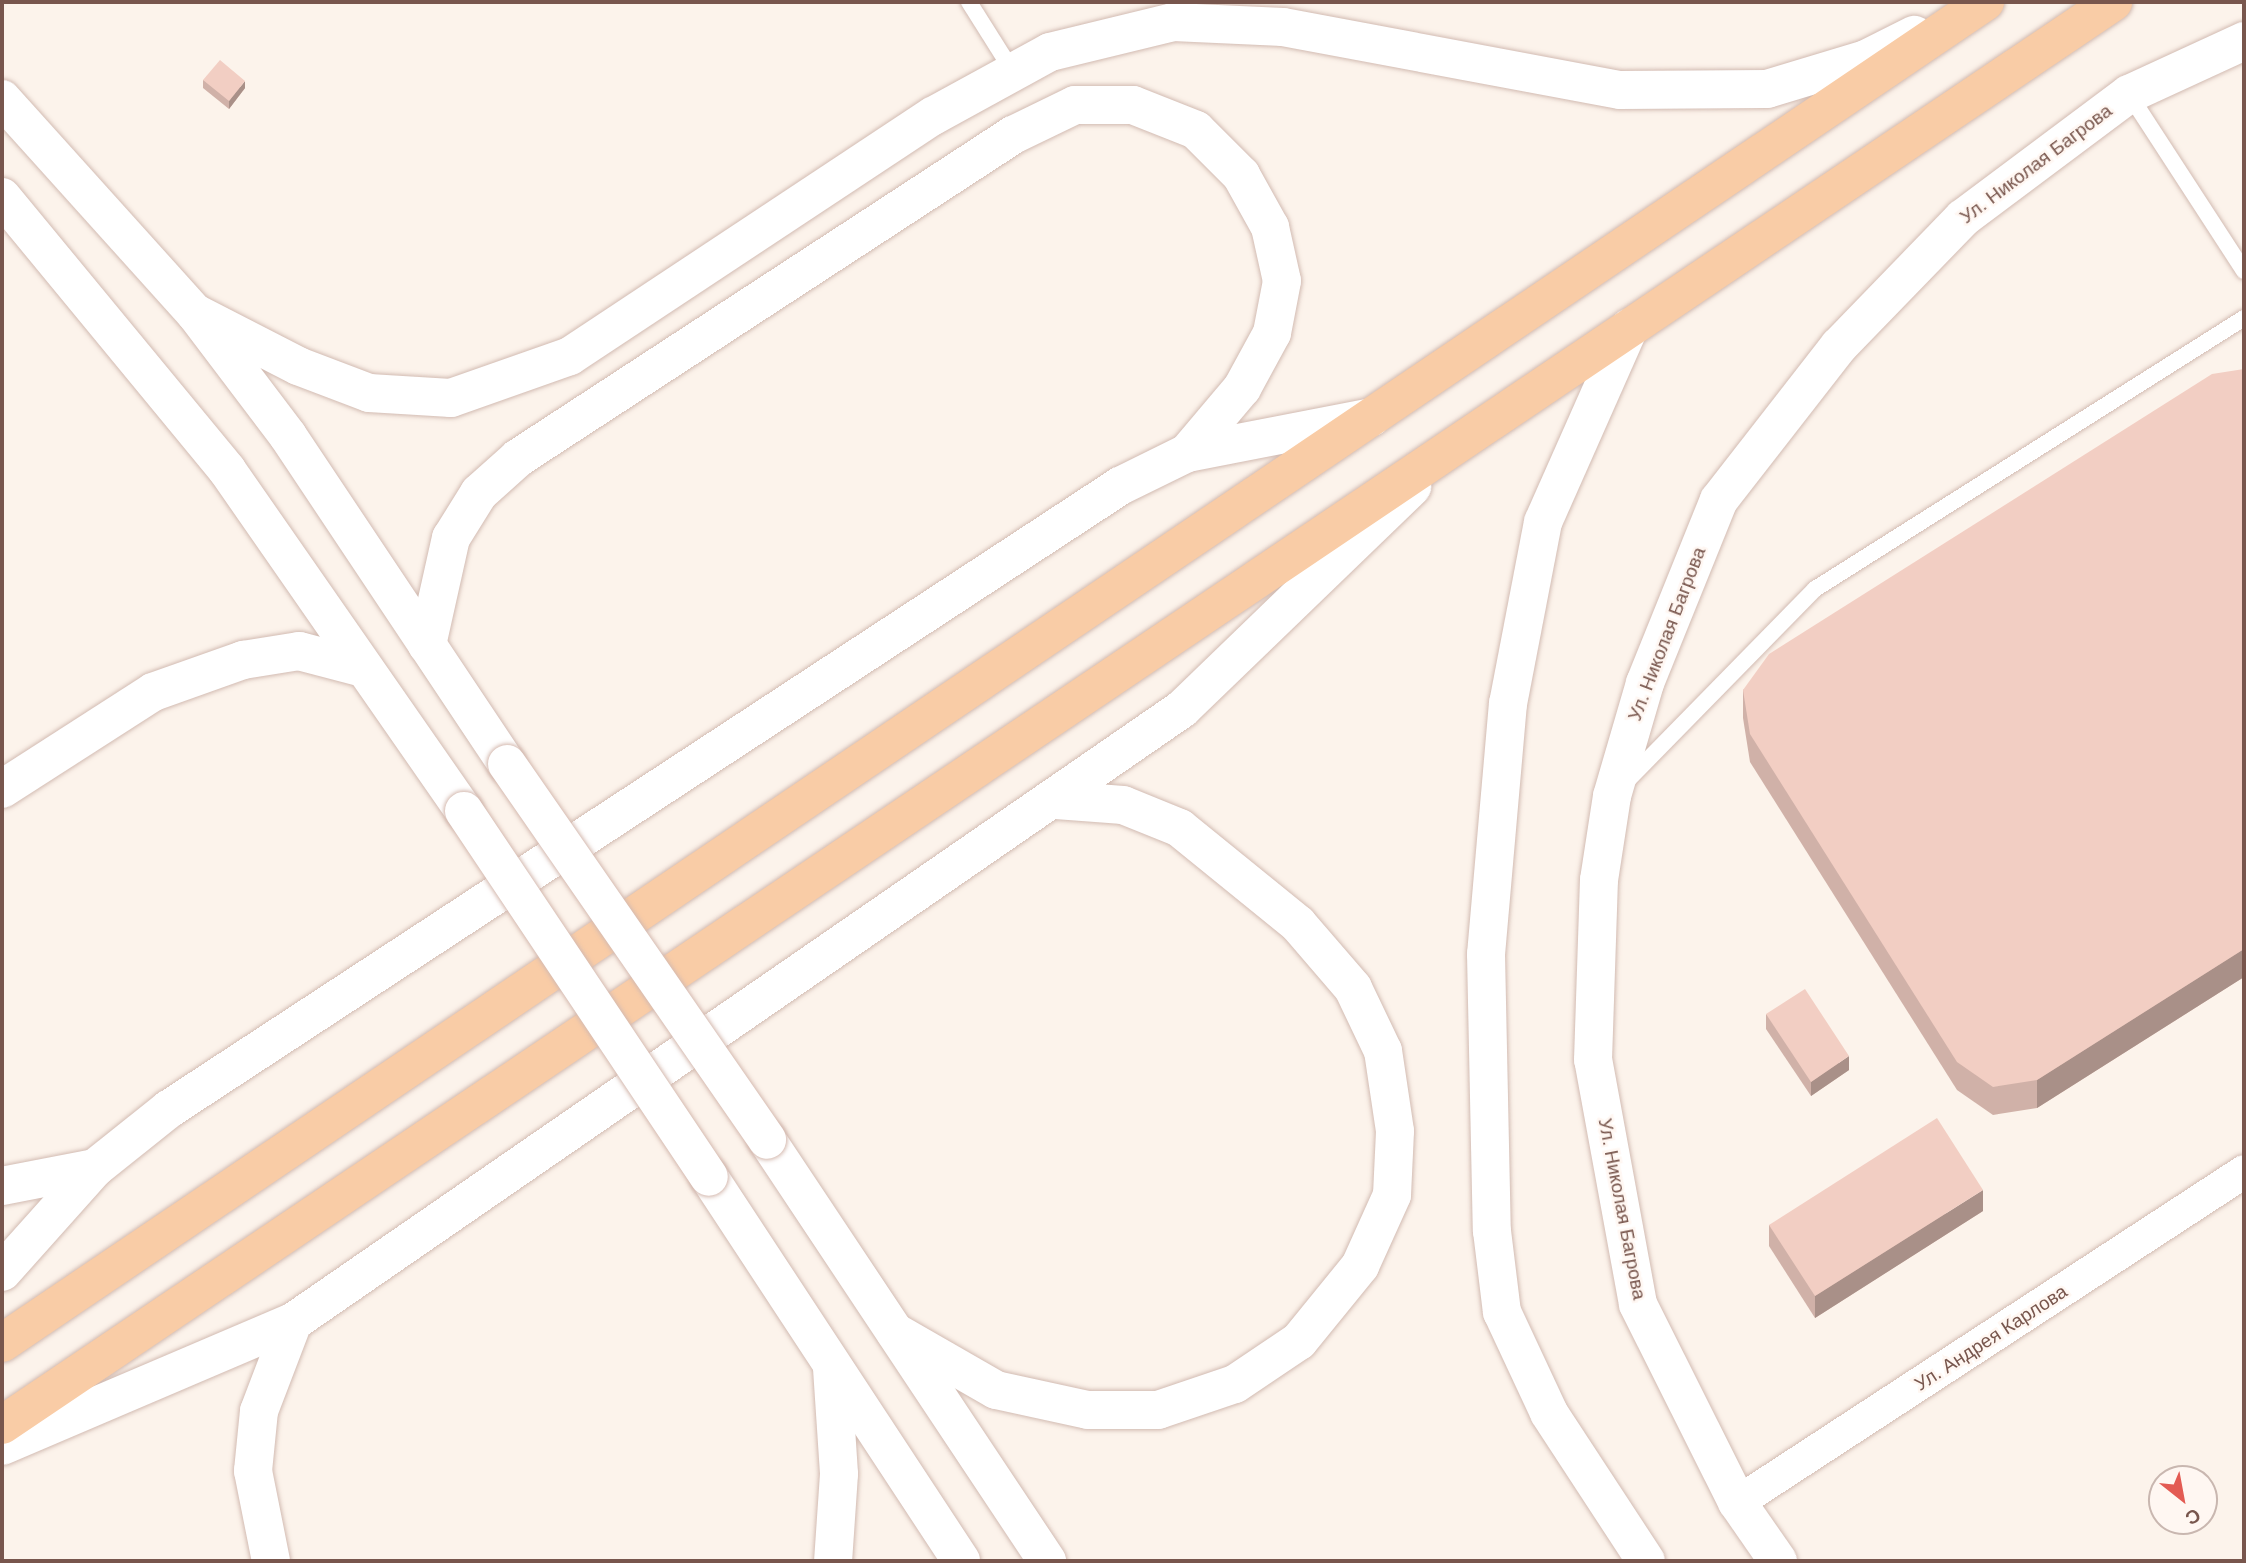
<!DOCTYPE html>
<meta charset="utf-8">
<style>
body{margin:0}
#map{position:relative;width:2246px;height:1563px;overflow:hidden;background:#fcf3eb;font-family:Helvetica,sans-serif}
div>[style]{position:absolute}
.roads{filter:drop-shadow(0 0 2px #d2bbb2) drop-shadow(0 0 2px #d2bbb2)}
.lane>*{height:16px;margin:-8px;padding:0 8px;transform-origin:8px;border-radius:8px;background:#fff}
.street>*{height:33px;margin:-16.5px;padding:0 16.5px;transform-origin:16.5px;border-radius:16.5px;background:#fff}
.secondary>*{height:38px;margin:-19px;padding:0 19px;transform-origin:19px;border-radius:19px;background:#fff}
.primary>*{height:38px;margin:-19px;padding:0 19px;transform-origin:19px;border-radius:19px;background:#f9cca6}
.bridges{filter:drop-shadow(0 0 2px #d5bab0) drop-shadow(0 0 2px #d5bab0)}
.secondary-bridge>*{height:38px;margin:-19px;padding:0 19px;transform-origin:19px;border-radius:19px;background:#fff}
.wall>*{inset:0;background:#d0b1a8}
.shaded-wall>*{inset:0;background:#a99088}
.building>*{inset:0;background:#f2cec3}
span{translate:-50% -50%;white-space:nowrap;text-align:center;line-height:1.15;-webkit-text-stroke:5px #fff7f2;paint-order:stroke}
.street-label{font-size:19px;color:#78564d}
.frame{position:absolute;inset:0;border:4px solid #78564d;pointer-events:none}
.north{position:absolute;left:2148px;top:1465px;width:70px;height:70px;box-sizing:border-box;background:#fff7f2;border:2px solid #c9b7b0;border-radius:50%;rotate:149deg;font-size:19px;font-weight:700;line-height:28px;text-align:center;color:#78564d}
.north::after{content:'';display:block;margin:auto;width:24px;height:32px;background:#e35b53;clip-path:polygon(50% 0,100% 100%,50% 72%,0 100%)}
</style>
<div id="map">
<div class="roads">
<div class="lane">
<i style="left:969px;top:2px;width:83px;rotate:57.8deg"></i>
<i style="left:2129px;top:94px;width:211px;rotate:57deg"></i>
<i style="left:1626px;top:782px;width:270px;rotate:-45.6deg"></i>
<i style="left:1815px;top:589px;width:507px;rotate:-32.28deg"></i>
</div>
<div class="street">
<i style="left:1737px;top:1502px;width:605px;rotate:-33.14deg"></i>
</div>
<div class="secondary">
<i style="left:2px;top:99px;width:288px;rotate:48deg"></i>
<i style="left:195px;top:313px;width:154px;rotate:52.9deg"></i>
<i style="left:288px;top:436px;width:394px;rotate:56.3deg"></i>
<i style="left:2px;top:197px;width:354px;rotate:50.5deg"></i>
<i style="left:227px;top:470px;width:415px;rotate:55.2deg"></i>
<i style="left:195px;top:313px;width:116px;rotate:27.2deg"></i>
<i style="left:298px;top:366px;width:76px;rotate:20.8deg"></i>
<i style="left:369px;top:393px;width:82px;rotate:3.5deg"></i>
<i style="left:451px;top:398px;width:126px;rotate:-19.4deg"></i>
<i style="left:570px;top:356px;width:435px;rotate:-33.5deg"></i>
<i style="left:933px;top:116px;width:133px;rotate:-28.7deg"></i>
<i style="left:1050px;top:52px;width:127px;rotate:-13.7deg"></i>
<i style="left:1173px;top:22px;width:110px;rotate:2.6deg"></i>
<i style="left:1283px;top:27px;width:343px;rotate:10.6deg"></i>
<i style="left:1620px;top:90px;width:147px;rotate:-0.4deg"></i>
<i style="left:1767px;top:89px;width:103px;rotate:-16.9deg"></i>
<i style="left:1866px;top:59px;width:54px;rotate:-26.6deg"></i>
<i style="left:1629px;top:328px;width:212px;rotate:113.9deg"></i>
<i style="left:1543px;top:522px;width:184px;rotate:100.9deg"></i>
<i style="left:1508px;top:703px;width:252px;rotate:95deg"></i>
<i style="left:1486px;top:954px;width:277px;rotate:88.8deg"></i>
<i style="left:1492px;top:1231px;width:82px;rotate:83deg"></i>
<i style="left:1502px;top:1312px;width:111px;rotate:65deg"></i>
<i style="left:1549px;top:1413px;width:177px;rotate:56.8deg"></i>
<i style="left:427px;top:645px;width:110px;rotate:-77.4deg"></i>
<i style="left:451px;top:538px;width:53px;rotate:-58.1deg"></i>
<i style="left:479px;top:493px;width:52px;rotate:-41.9deg"></i>
<i style="left:518px;top:458px;width:591px;rotate:-33.13deg"></i>
<i style="left:1013px;top:135px;width:69px;rotate:-25.8deg"></i>
<i style="left:1075px;top:105px;width:58px"></i>
<i style="left:1133px;top:105px;width:68px;rotate:21.6deg"></i>
<i style="left:1196px;top:130px;width:64px;rotate:45deg"></i>
<i style="left:1241px;top:175px;width:60px;rotate:60.9deg"></i>
<i style="left:1270px;top:227px;width:55px;rotate:77.5deg"></i>
<i style="left:1282px;top:281px;width:53px;rotate:100.9deg"></i>
<i style="left:1272px;top:333px;width:63px;rotate:118.6deg"></i>
<i style="left:1242px;top:388px;width:85px;rotate:130.2deg"></i>
<i style="left:2px;top:789px;width:179px;rotate:-32.7deg"></i>
<i style="left:153px;top:692px;width:96px;rotate:-19.6deg"></i>
<i style="left:243px;top:660px;width:57px;rotate:-9.1deg"></i>
<i style="left:299px;top:651px;width:67px;rotate:14.7deg"></i>
<i style="left:767px;top:1140px;width:506px;rotate:56.37deg"></i>
<i style="left:709px;top:1177px;width:459px;rotate:56.7deg"></i>
<i style="left:2px;top:1186px;width:95px;rotate:-11deg"></i>
<i style="left:2px;top:1272px;width:140px;rotate:-48.2deg"></i>
<i style="left:95px;top:1168px;width:95px;rotate:-38.6deg"></i>
<i style="left:169px;top:1109px;width:1137px;rotate:-33.23deg"></i>
<i style="left:1120px;top:486px;width:75px;rotate:-26.2deg"></i>
<i style="left:1187px;top:453px;width:188px;rotate:-11deg"></i>
<i style="left:895px;top:1332px;width:116px;rotate:29.9deg"></i>
<i style="left:996px;top:1390px;width:94px;rotate:12.3deg"></i>
<i style="left:1088px;top:1410px;width:70px"></i>
<i style="left:1158px;top:1410px;width:81px;rotate:-18.7deg"></i>
<i style="left:1235px;top:1384px;width:77px;rotate:-33.9deg"></i>
<i style="left:1299px;top:1341px;width:97px;rotate:-50.9deg"></i>
<i style="left:1360px;top:1266px;width:78px;rotate:-65.7deg"></i>
<i style="left:1392px;top:1195px;width:64px;rotate:-87.3deg"></i>
<i style="left:1395px;top:1131px;width:81px;rotate:-98.5deg"></i>
<i style="left:1383px;top:1051px;width:70px;rotate:-115.5deg"></i>
<i style="left:1353px;top:988px;width:84px;rotate:-130.7deg"></i>
<i style="left:1298px;top:924px;width:152px;rotate:-140.9deg"></i>
<i style="left:1180px;top:828px;width:61px;rotate:-158deg"></i>
<i style="left:1123px;top:805px;width:67px;rotate:-175.7deg"></i>
<i style="left:832px;top:1368px;width:106px;rotate:86.2deg"></i>
<i style="left:839px;top:1474px;width:87px;rotate:93.9deg"></i>
<i style="left:2px;top:1446px;width:316px;rotate:-23.1deg"></i>
<i style="left:293px;top:1322px;width:1080px;rotate:-34.59deg"></i>
<i style="left:1182px;top:709px;width:320px;rotate:-44deg"></i>
<i style="left:271px;top:1561px;width:92px;rotate:-101.3deg"></i>
<i style="left:253px;top:1471px;width:60px;rotate:-84.3deg"></i>
<i style="left:259px;top:1411px;width:95px;rotate:-69.1deg"></i>
<i style="left:1778px;top:1561px;width:72px;rotate:-124.8deg"></i>
<i style="left:1737px;top:1502px;width:221px;rotate:-116.6deg"></i>
<i style="left:1638px;top:1304px;width:248px;rotate:-100.4deg"></i>
<i style="left:1593px;top:1060px;width:180px;rotate:-88.1deg"></i>
<i style="left:1599px;top:880px;width:85px;rotate:-81.2deg"></i>
<i style="left:1612px;top:796px;width:118px;rotate:-73.7deg"></i>
<i style="left:1645px;top:683px;width:197px;rotate:-68deg"></i>
<i style="left:1719px;top:500px;width:195px;rotate:-52.1deg"></i>
<i style="left:1839px;top:346px;width:178px;rotate:-45.9deg"></i>
<i style="left:1963px;top:218px;width:207px;rotate:-36.8deg"></i>
<i style="left:2129px;top:94px;width:127px;rotate:-24.7deg"></i>
</div>
<div class="primary">
<i style="left:2px;top:1343px;width:2394px;rotate:-34.07deg"></i>
<i style="left:2px;top:1425px;width:2546px;rotate:-33.98deg"></i>
</div>
</div>
<div class="bridges">
<div class="secondary-bridge">
<i style="left:507px;top:764px;width:457px;rotate:55.3deg"></i>
<i style="left:464px;top:811px;width:440px;rotate:56.2deg"></i>
</div>
</div>
<div class="wall">
<i style="clip-path:polygon(203px 80px,245px 88px,229px 109px,203px 88px)"></i>
<i style="clip-path:polygon(2244px 369px,2244px 977px,2037px 1108px,1993px 1115px,1957px 1090px,1750px 762px,1743px 718px,1743px 690px)"></i>
<i style="clip-path:polygon(1766px 1014px,1849px 1070px,1811px 1096px,1766px 1029px)"></i>
<i style="clip-path:polygon(1983px 1211px,1815px 1318px,1769px 1246px,1769px 1225px)"></i>
</div>
<div class="shaded-wall">
<i style="clip-path:polygon(245px 81px,245px 88px,229px 109px,229px 101px)"></i>
<i style="clip-path:polygon(2244px 949px,2244px 977px,2037px 1108px,2037px 1080px)"></i>
<i style="clip-path:polygon(1849px 1056px,1849px 1070px,1811px 1096px,1811px 1082px)"></i>
<i style="clip-path:polygon(1983px 1190px,1983px 1211px,1815px 1318px,1815px 1296px)"></i>
</div>
<div class="building">
<i style="clip-path:polygon(220px 60px,245px 81px,229px 101px,203px 80px)"></i>
<i style="clip-path:polygon(2244px 369px,2244px 949px,2037px 1080px,1993px 1087px,1957px 1062px,1750px 734px,1743px 690px,1769px 654px,2212px 374px)"></i>
<i style="clip-path:polygon(1805px 989px,1849px 1056px,1811px 1082px,1766px 1014px)"></i>
<i style="clip-path:polygon(1937px 1118px,1983px 1190px,1815px 1296px,1769px 1225px)"></i>
</div>
<div class="street-label">
<span style="left:2036px;top:164px;rotate:-37deg">Ул. Николая Багрова</span>
<span style="left:1667px;top:634px;rotate:-69deg">Ул. Николая Багрова</span>
<span style="left:1622px;top:1209px;rotate:79deg">Ул. Николая Багрова</span>
<span style="left:1991px;top:1338px;rotate:-33deg">Ул. Андрея Карлова</span>
</div>
<div class="frame"></div>
<div class="north">С</div>
</div>
